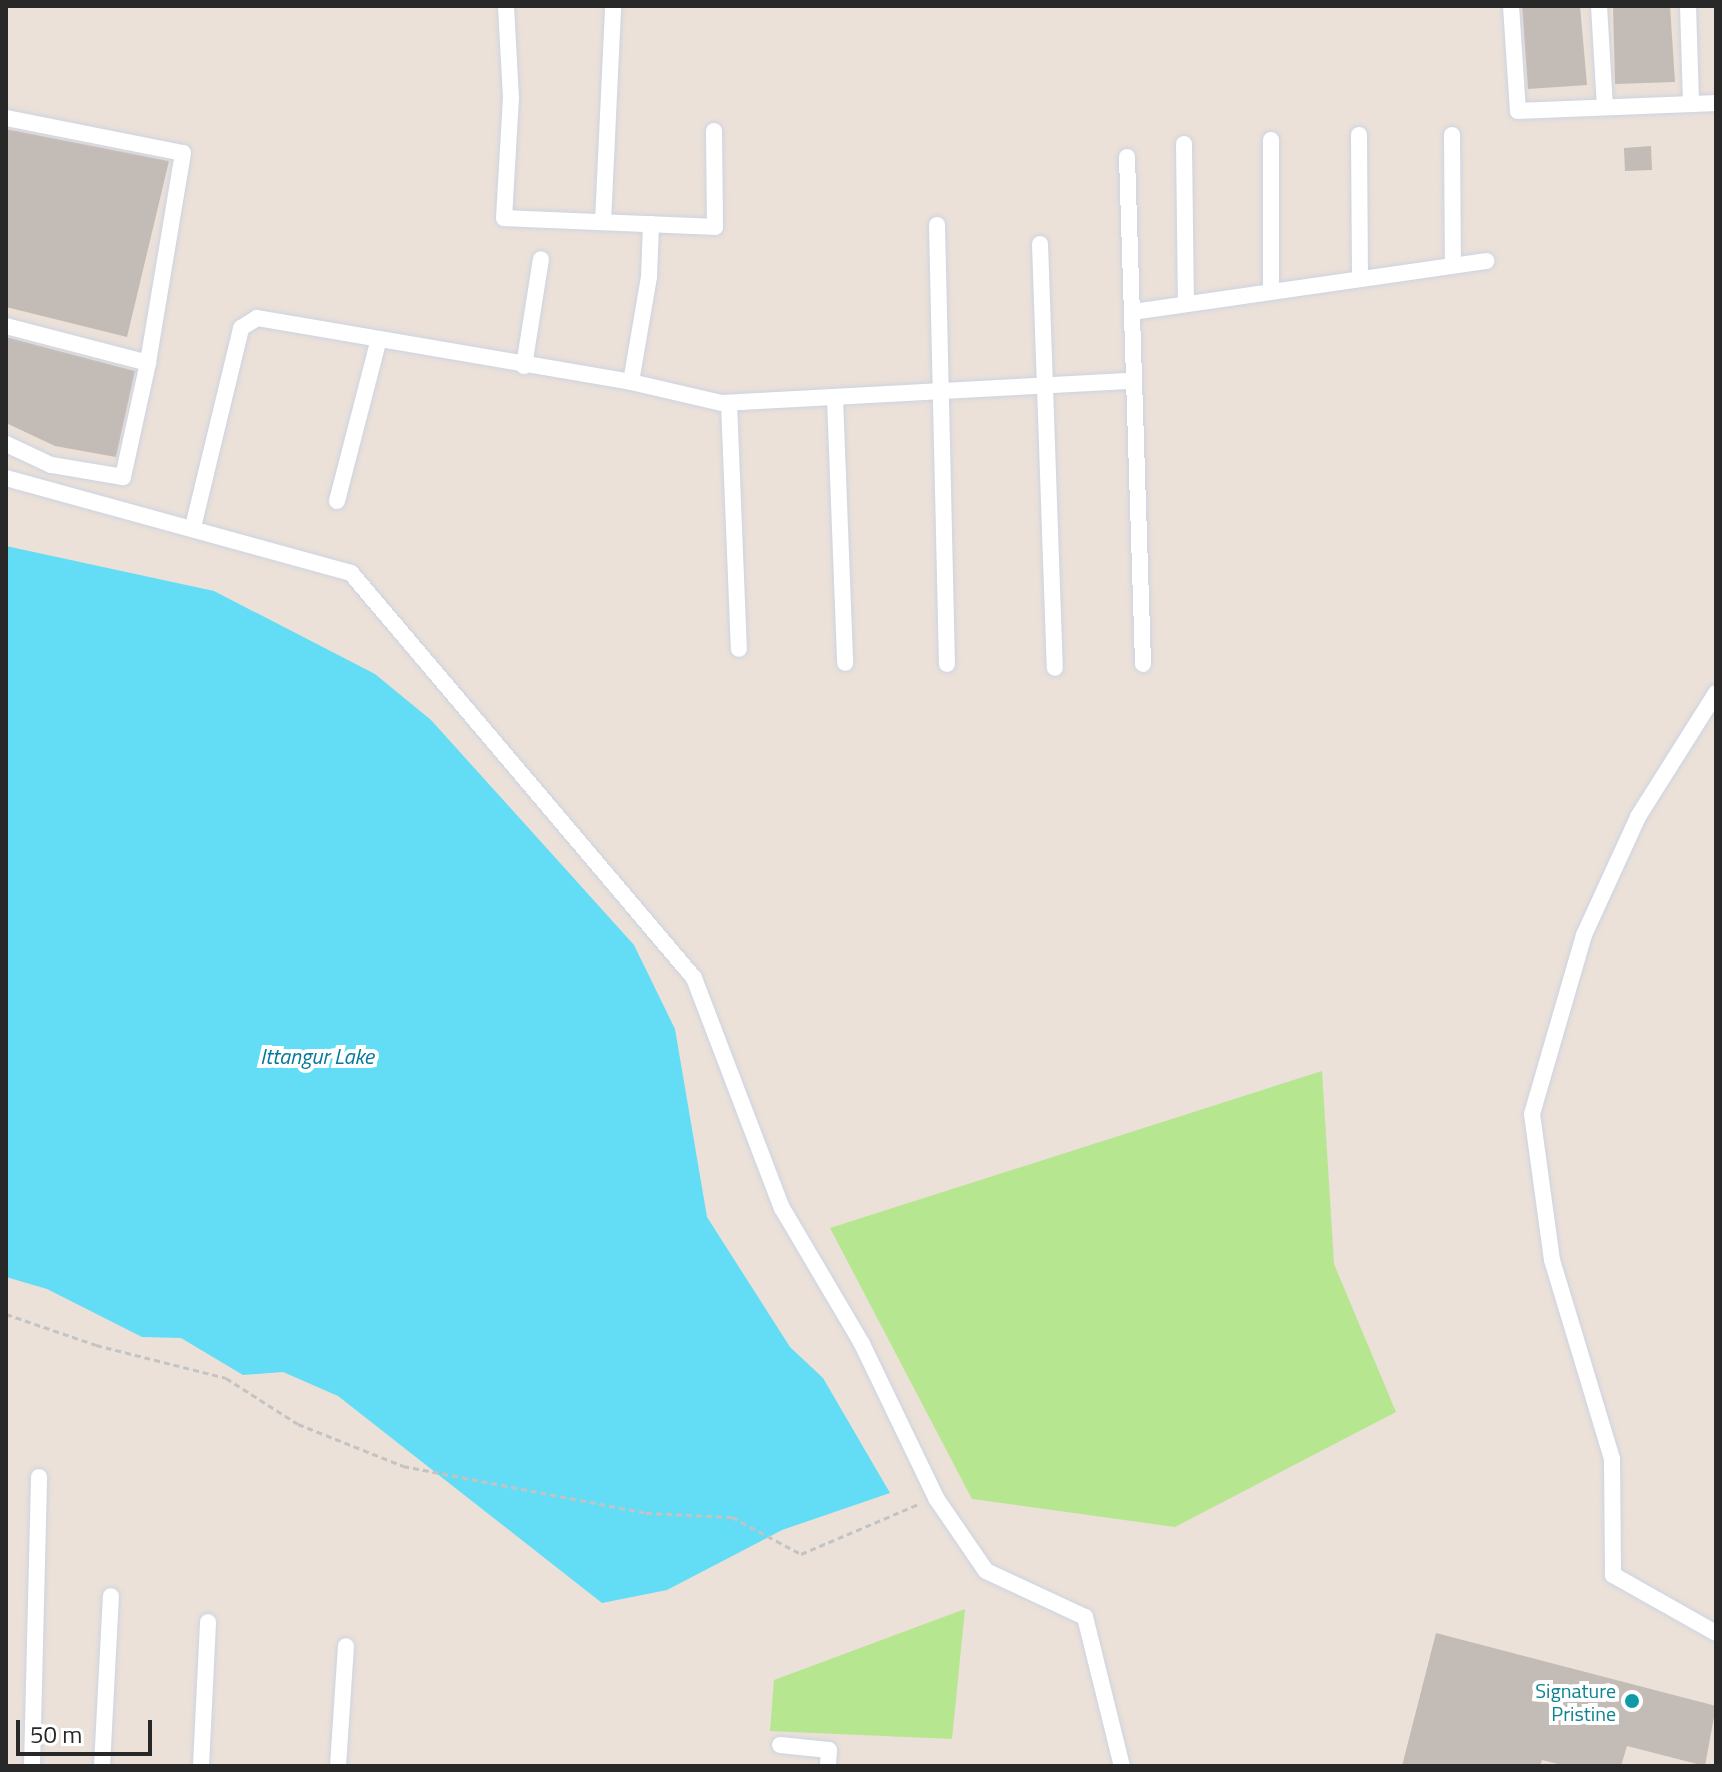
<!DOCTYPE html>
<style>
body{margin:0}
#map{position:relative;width:1722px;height:1772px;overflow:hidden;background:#ebe1d8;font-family:"Titillium Web",sans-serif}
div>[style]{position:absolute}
.green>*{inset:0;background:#b6e690}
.water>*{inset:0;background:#63ddf5}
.building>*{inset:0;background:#c3bbb5}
.path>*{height:3px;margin-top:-1.5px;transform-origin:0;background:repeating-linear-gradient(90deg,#c3c3c3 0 6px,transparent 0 10px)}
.roads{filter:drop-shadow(0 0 2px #cdd3e2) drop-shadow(0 0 2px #cdd3e2)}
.street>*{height:16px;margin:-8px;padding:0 8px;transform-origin:8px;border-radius:8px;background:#fff}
.dots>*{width:22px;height:22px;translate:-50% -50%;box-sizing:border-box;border:4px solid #fff;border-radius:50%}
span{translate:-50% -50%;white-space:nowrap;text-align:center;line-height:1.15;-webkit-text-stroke:8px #fff;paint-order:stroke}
.culture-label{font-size:20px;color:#0d838f}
.right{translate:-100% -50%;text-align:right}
.water-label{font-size:22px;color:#06789d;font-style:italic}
.frame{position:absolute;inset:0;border:8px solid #282828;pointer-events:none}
.scale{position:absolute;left:16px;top:1720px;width:136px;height:36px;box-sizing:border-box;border:4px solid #282828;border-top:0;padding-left:10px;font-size:24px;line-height:28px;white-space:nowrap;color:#282828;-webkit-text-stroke:6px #fff;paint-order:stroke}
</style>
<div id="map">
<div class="green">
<i style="clip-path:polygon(1322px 1071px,1334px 1264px,1396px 1412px,1175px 1527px,972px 1499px,830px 1228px)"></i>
<i style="clip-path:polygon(965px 1609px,952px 1739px,770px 1731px,774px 1680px)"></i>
</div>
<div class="water">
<i style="clip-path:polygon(6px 546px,214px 591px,375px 674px,431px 720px,634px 945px,675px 1029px,707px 1217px,790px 1347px,823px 1378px,890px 1493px,782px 1530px,667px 1590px,602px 1603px,338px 1396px,283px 1372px,243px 1375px,181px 1338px,142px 1337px,47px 1289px,6px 1277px)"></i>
</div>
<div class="building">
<i style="clip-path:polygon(1522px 6px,1580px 6px,1587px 85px,1528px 89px)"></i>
<i style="clip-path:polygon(1613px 6px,1670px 6px,1675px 82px,1615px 84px)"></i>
<i style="clip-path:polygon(6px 129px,169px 161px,127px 337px,6px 307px)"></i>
<i style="clip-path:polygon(1651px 146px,1652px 170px,1625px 171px,1624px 148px)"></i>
<i style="clip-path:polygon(6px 337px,135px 371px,116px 457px,55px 446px,6px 423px)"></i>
<i style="clip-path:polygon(1436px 1633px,1716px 1706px,1705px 1766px,1627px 1746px,1621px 1766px,1566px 1766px,1542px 1760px,1540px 1766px,1402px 1766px)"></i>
</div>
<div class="path">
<i style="left:6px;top:1314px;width:95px;rotate:19deg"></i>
<i style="left:96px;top:1345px;width:134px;rotate:14.2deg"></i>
<i style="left:226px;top:1378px;width:85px;rotate:32.6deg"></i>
<i style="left:298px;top:1424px;width:113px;rotate:21.8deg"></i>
<i style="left:403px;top:1466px;width:248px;rotate:10.9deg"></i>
<i style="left:646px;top:1513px;width:86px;rotate:2.7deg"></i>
<i style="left:732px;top:1517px;width:78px;rotate:28.2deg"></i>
<i style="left:801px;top:1554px;width:130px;rotate:-23deg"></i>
</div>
<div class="roads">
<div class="street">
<i style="left:506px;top:6px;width:91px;rotate:86.9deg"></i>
<i style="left:511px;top:97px;width:121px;rotate:93.3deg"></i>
<i style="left:504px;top:218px;width:211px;rotate:2.4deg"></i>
<i style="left:715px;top:227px;width:96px;rotate:-90.6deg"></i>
<i style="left:1511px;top:6px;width:105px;rotate:86.2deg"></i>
<i style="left:1518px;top:111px;width:198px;rotate:-2.3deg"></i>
<i style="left:1599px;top:6px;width:101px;rotate:86.6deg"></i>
<i style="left:1688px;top:6px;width:98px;rotate:88.2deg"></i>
<i style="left:6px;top:118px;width:180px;rotate:11.2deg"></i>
<i style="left:183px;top:153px;width:213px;rotate:99.5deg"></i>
<i style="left:148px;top:363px;width:117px;rotate:102.4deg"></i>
<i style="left:123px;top:477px;width:73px;rotate:-170.5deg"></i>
<i style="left:51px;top:465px;width:50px;rotate:-155deg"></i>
<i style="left:1359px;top:135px;width:144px;rotate:89.6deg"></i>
<i style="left:1452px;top:135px;width:130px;rotate:89.6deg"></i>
<i style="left:1271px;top:140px;width:152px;rotate:90deg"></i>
<i style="left:1184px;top:144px;width:160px;rotate:89.3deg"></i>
<i style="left:1127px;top:157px;width:507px;rotate:88.19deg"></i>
<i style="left:603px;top:222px;width:216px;rotate:-87.3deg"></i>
<i style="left:937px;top:225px;width:439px;rotate:88.7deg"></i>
<i style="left:1040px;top:244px;width:424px;rotate:88deg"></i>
<i style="left:1133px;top:312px;width:357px;rotate:-8.2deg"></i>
<i style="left:6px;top:326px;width:147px;rotate:14.6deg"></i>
<i style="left:524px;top:366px;width:108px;rotate:-81deg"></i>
<i style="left:631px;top:382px;width:107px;rotate:-80.3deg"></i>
<i style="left:649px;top:277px;width:53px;rotate:-87.8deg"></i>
<i style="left:835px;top:398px;width:265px;rotate:87.8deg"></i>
<i style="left:729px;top:403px;width:246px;rotate:87.7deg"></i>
<i style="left:6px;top:478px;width:358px;rotate:15.4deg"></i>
<i style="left:351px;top:573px;width:531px;rotate:49.74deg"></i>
<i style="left:694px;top:978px;width:246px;rotate:69.1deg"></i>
<i style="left:782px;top:1208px;width:158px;rotate:59.5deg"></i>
<i style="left:862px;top:1344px;width:171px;rotate:64.3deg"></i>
<i style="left:936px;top:1498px;width:88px;rotate:55.6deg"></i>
<i style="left:986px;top:1571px;width:109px;rotate:24.9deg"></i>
<i style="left:1085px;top:1617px;width:154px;rotate:76.1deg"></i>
<i style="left:337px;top:501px;width:164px;rotate:-75.5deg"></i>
<i style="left:193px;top:527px;width:205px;rotate:-76.4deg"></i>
<i style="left:241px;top:328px;width:19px;rotate:-32deg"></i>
<i style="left:257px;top:318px;width:379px;rotate:9.7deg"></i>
<i style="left:631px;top:382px;width:93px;rotate:13deg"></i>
<i style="left:722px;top:403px;width:410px;rotate:-3.1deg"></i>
<i style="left:1716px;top:693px;width:146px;rotate:122.2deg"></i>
<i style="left:1638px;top:817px;width:130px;rotate:114.6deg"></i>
<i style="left:1584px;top:935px;width:186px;rotate:106.2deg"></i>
<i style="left:1532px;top:1114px;width:147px;rotate:82.2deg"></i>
<i style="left:1552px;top:1260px;width:208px;rotate:73.2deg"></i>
<i style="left:1612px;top:1459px;width:116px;rotate:89.5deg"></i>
<i style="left:1613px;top:1575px;width:118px;rotate:29.4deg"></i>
<i style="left:780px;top:1745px;width:49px;rotate:5.8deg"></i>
<i style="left:829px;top:1750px;width:16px;rotate:94deg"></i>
<i style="left:32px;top:1766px;width:289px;rotate:-88.6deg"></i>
<i style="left:102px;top:1766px;width:170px;rotate:-87deg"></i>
<i style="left:201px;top:1766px;width:144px;rotate:-87.2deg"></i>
<i style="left:338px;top:1766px;width:120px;rotate:-86.2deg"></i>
</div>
</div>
<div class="dots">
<i style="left:1632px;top:1701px;background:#0f9aa8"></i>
</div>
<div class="culture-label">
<span class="right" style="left:1616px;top:1702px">Signature<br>Pristine</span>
</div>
<div class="water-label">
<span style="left:317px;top:1057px">Ittangur Lake</span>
</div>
<div class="frame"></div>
<div class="scale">50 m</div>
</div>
